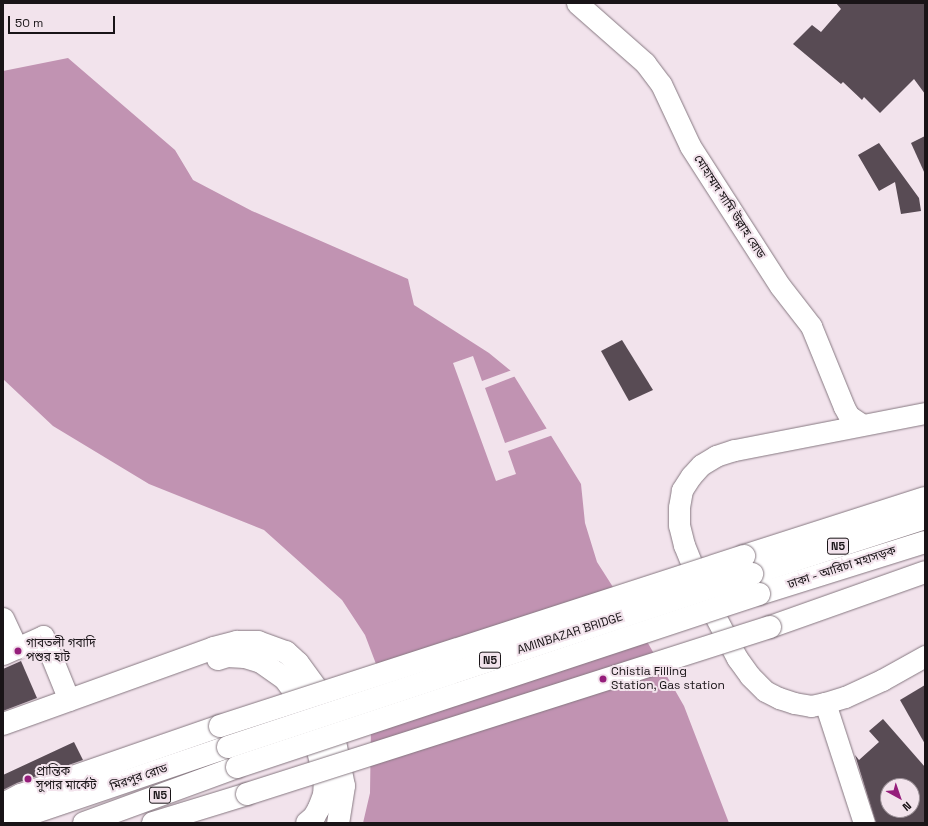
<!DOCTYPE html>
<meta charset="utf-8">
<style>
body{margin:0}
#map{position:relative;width:928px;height:826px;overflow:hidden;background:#f2e3ec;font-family:"Space Grotesk","Noto Sans Bengali",sans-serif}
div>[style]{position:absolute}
.water>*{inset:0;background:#c193b2}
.pier>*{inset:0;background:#f2e3ec}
.building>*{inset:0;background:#584b54}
.roads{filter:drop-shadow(0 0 1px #867881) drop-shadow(0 0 1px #867881)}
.minor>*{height:21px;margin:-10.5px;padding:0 10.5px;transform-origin:10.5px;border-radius:10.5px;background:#fff}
.highway>*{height:22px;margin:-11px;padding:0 11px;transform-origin:11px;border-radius:11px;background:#fff}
.bridges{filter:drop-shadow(0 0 1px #867881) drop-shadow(0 0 1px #867881)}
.highway-bridge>*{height:22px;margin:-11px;padding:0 11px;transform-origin:11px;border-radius:11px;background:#fff}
.dots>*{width:11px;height:11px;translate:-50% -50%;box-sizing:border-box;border:2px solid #f2e3ec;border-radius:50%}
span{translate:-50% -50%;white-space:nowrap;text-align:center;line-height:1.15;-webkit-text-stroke:4px #f2e3ec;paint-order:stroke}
.shield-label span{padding:1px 3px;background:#f2e3ec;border:1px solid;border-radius:3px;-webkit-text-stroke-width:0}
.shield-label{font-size:11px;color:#191417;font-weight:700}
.street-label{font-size:12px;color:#191417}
.poi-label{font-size:12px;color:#191417}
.left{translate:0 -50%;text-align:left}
.frame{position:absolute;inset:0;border:4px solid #191417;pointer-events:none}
.north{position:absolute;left:880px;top:778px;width:40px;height:40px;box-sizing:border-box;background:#f2e3ec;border:1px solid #9b9097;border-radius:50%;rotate:140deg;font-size:11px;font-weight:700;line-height:16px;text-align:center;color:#191417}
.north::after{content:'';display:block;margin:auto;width:14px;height:18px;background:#951e7b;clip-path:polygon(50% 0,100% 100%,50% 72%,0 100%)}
.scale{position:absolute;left:8px;top:16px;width:107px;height:18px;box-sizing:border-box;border:2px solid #191417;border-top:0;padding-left:5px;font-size:12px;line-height:14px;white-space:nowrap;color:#191417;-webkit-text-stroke:3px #f2e3ec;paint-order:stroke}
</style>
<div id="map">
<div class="water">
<i style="clip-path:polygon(68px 58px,175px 150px,193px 180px,252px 211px,408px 279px,414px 305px,489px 353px,511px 371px,581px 484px,585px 523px,597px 562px,641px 631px,684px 706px,729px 823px,363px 823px,370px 793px,371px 726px,384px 685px,365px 635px,342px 600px,264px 530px,149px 484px,53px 426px,3px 379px,3px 71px)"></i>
</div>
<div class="pier">
<i style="clip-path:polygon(473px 356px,482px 381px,512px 370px,516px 376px,485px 388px,505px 443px,548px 428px,553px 435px,508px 451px,516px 474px,496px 481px,453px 363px)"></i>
</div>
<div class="building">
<i style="clip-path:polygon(836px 3px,925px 3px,925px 94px,914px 79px,880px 113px,864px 97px,862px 100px,843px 82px,841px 84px,793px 44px,812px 25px,821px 32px,841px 9px)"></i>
<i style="clip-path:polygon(925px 136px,925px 174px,911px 143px)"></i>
<i style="clip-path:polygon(879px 143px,919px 198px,921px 211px,901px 214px,895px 182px,879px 191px,858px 155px)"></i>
<i style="clip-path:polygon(622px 340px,653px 390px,629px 401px,601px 351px)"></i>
<i style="clip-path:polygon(21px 661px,37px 698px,3px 711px,3px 669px)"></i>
<i style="clip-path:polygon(925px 685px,925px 744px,900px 700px)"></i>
<i style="clip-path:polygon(evenodd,883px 719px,925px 767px,925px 823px,876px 823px,855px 755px,859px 760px,879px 742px,869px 731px,883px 719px,888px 786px,912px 786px,912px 810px,888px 810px,888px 786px)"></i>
<i style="clip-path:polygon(74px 742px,83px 760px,17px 783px,3px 790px,3px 775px)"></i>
</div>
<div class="roads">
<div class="minor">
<i style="left:577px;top:3px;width:91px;rotate:41.4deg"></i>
<i style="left:645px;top:63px;width:26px;rotate:53deg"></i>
<i style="left:661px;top:84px;width:68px;rotate:64.9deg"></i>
<i style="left:690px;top:146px;width:166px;rotate:57.3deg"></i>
<i style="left:780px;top:286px;width:51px;rotate:52.2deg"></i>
<i style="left:811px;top:326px;width:87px;rotate:67.8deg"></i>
<i style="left:844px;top:407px;width:10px;rotate:61deg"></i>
<i style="left:849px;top:416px;width:14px;rotate:34deg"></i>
<i style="left:925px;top:413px;width:195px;rotate:169deg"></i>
<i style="left:734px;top:450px;width:19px;rotate:162deg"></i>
<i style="left:716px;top:456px;width:17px;rotate:149deg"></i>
<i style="left:701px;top:465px;width:15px;rotate:132deg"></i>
<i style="left:691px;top:476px;width:17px;rotate:123deg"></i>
<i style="left:682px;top:490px;width:17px;rotate:100deg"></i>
<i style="left:679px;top:507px;width:18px;rotate:90deg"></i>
<i style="left:679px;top:525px;width:21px;rotate:76deg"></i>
<i style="left:684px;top:545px;width:56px;rotate:68deg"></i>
<i style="left:705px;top:597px;width:69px;rotate:62.3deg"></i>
<i style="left:737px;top:658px;width:22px;rotate:54deg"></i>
<i style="left:750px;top:676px;width:21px;rotate:45deg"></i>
<i style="left:765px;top:691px;width:16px;rotate:27deg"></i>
<i style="left:779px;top:698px;width:16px;rotate:18deg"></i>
<i style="left:794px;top:703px;width:17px;rotate:10deg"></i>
<i style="left:811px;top:706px;width:14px;rotate:-12deg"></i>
<i style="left:825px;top:703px;width:21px;rotate:-17deg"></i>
<i style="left:845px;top:697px;width:41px;rotate:-24.7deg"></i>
<i style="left:882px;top:680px;width:49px;rotate:-29.2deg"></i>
<i style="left:3px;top:618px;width:33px;rotate:65deg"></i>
<i style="left:3px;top:654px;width:44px;rotate:-24.2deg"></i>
<i style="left:43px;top:636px;width:69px;rotate:67.9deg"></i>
<i style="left:825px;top:703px;width:126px;rotate:72deg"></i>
</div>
<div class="highway">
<i style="left:744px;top:556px;width:190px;rotate:-17.8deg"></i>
<i style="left:752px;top:574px;width:182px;rotate:-17.9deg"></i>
<i style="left:759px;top:594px;width:174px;rotate:-17.4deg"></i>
<i style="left:770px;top:627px;width:164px;rotate:-19.5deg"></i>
<i style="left:218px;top:659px;width:9px;rotate:-18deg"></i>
<i style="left:227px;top:656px;width:18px;rotate:3deg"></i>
<i style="left:245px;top:657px;width:17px;rotate:17deg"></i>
<i style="left:261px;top:662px;width:29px;rotate:35deg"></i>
<i style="left:285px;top:679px;width:37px;rotate:54deg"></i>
<i style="left:307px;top:709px;width:71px;rotate:75.4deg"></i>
<i style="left:325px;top:778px;width:17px;rotate:93deg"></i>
<i style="left:324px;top:795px;width:14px;rotate:111deg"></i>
<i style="left:319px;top:808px;width:10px;rotate:119deg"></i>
<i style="left:314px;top:817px;width:9px;rotate:139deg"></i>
<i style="left:3px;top:724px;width:224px;rotate:-19.8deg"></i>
<i style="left:214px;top:648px;width:24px;rotate:-15deg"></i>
<i style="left:237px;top:642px;width:21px"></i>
<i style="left:258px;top:642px;width:30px;rotate:20deg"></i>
<i style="left:286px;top:652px;width:16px;rotate:43deg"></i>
<i style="left:298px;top:663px;width:31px;rotate:54deg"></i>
<i style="left:316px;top:688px;width:52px;rotate:69.8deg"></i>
<i style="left:334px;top:737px;width:50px;rotate:78.5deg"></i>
<i style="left:344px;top:786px;width:37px;rotate:99deg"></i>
<i style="left:3px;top:804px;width:20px;rotate:-27deg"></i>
<i style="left:21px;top:795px;width:211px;rotate:-19.1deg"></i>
<i style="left:3px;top:823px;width:237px;rotate:-18.7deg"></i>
<i style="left:84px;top:823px;width:163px;rotate:-20.1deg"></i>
<i style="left:153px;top:823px;width:98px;rotate:-17.1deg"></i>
</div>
</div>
<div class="bridges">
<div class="highway-bridge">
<i style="left:220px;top:726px;width:551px;rotate:-17.97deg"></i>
<i style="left:228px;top:747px;width:552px;rotate:-18.27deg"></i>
<i style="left:237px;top:767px;width:550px;rotate:-18.34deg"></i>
<i style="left:247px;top:794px;width:549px;rotate:-17.71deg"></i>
</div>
</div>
<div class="dots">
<i style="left:18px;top:651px;background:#951e7b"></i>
<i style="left:603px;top:679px;background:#951e7b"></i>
<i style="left:28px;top:779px;background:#951e7b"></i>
</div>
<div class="shield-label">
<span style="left:838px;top:546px">N5</span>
<span style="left:490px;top:660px">N5</span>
<span style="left:160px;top:795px">N5</span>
</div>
<div class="street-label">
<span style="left:729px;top:207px;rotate:57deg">মোহাম্মদ সামি উল্লাহ রোড</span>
<span style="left:842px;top:568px;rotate:-18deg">ঢাকা - আরিচা মহাসড়ক</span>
<span style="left:570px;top:634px;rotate:-18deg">AMINBAZAR BRIDGE</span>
<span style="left:139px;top:778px;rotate:-19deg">মিরপুর রোড</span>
</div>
<div class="poi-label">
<span class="left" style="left:26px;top:651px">গাবতলী গবাদি<br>পশুর হাট</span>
<span class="left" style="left:611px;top:679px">Chistia Filling<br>Station, Gas station</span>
<span class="left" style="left:36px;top:779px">প্রান্তিক<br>সুপার মার্কেট</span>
</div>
<div class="frame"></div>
<div class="north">N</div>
<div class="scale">50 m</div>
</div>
